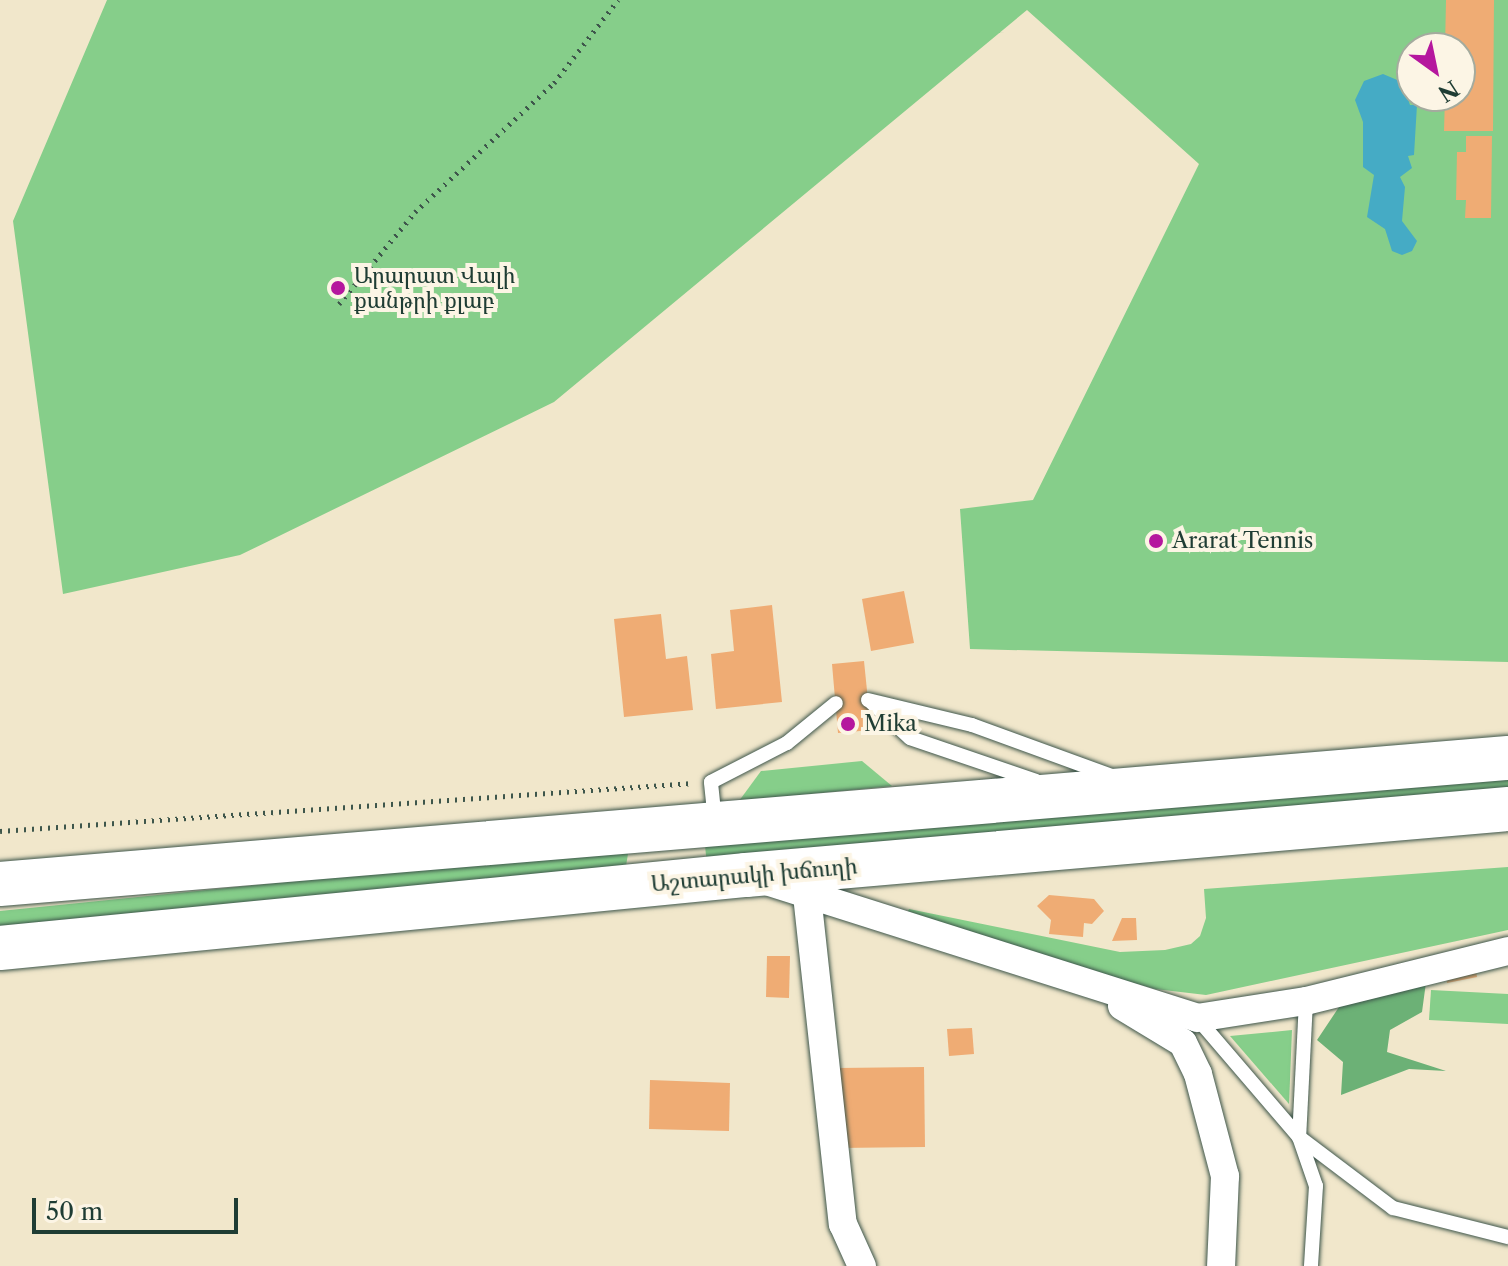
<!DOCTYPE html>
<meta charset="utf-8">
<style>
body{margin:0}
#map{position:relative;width:1508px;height:1266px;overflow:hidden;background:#f1e7cb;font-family:"Libre Caslon Text","Noto Serif Armenian",serif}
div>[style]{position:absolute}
.green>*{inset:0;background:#86ce8a}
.forest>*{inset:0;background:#6cb176}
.water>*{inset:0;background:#45abc5}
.building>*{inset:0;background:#efac74}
.path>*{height:5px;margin-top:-2.5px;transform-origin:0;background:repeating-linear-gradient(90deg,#3e564b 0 2px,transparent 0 8px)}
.roads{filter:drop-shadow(0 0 2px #3e564b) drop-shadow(0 0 2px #3e564b)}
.lane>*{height:14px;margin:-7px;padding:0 7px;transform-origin:7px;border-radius:7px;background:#fff}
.street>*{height:28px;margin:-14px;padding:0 14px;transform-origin:14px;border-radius:14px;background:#fff}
.highway>*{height:44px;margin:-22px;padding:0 22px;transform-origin:22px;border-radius:22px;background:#fff}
.dots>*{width:22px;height:22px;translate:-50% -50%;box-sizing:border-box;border:4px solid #fcf5e5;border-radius:50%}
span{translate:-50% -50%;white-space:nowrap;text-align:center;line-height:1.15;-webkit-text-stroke:8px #fcf5e5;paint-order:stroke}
.poi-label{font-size:22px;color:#1f3d34}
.left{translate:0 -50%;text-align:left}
.street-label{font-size:22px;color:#1f3d34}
.north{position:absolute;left:1396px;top:32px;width:80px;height:80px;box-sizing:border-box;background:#fcf5e5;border:2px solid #a4ab9e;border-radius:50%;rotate:147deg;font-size:22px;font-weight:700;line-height:32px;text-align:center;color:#1f3d34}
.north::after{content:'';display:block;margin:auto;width:28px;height:36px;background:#b5179e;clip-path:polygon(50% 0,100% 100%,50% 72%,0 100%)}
.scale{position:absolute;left:32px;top:1198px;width:206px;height:36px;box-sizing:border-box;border:4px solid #1f3d34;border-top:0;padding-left:10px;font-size:24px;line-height:28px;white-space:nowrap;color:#1f3d34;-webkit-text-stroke:6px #fcf5e5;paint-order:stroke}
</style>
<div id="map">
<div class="green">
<i style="clip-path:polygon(evenodd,107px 0,1508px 0,1508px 662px,970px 649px,960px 509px,1033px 500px,1199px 164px,1027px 10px,554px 402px,240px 555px,63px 594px,13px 221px,107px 0,1412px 48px,1460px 48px,1460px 96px,1412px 96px,1412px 48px)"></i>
<i style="clip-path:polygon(862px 761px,892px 786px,739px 801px,761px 771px)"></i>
<i style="clip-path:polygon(1508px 775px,1508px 796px,707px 864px,705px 846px)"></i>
<i style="clip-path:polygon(622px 848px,628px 854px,626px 866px,0 931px,0 911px)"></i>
<i style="clip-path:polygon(1508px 867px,1508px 930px,1206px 995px,1155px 989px,917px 923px,907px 913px,909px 909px,1120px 952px,1165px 950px,1191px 944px,1200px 936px,1206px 918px,1204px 889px)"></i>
<i style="clip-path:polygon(1431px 990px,1508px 994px,1508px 1024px,1429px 1020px)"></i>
<i style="clip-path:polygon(1292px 1030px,1289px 1104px,1230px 1036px)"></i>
</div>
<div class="forest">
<i style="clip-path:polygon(1427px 975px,1422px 1012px,1390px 1030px,1387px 1052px,1446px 1071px,1409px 1069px,1341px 1095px,1343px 1062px,1317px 1040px,1347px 995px)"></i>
</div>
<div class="water">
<i style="clip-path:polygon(1383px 74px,1402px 82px,1410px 105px,1417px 105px,1414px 155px,1408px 156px,1412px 168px,1400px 177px,1405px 187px,1402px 221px,1417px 241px,1412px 251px,1402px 255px,1392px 251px,1385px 229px,1367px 217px,1374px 175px,1363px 167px,1363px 122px,1355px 100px,1364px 81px)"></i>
</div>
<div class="building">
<i style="clip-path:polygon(1446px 0,1494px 0,1493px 131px,1444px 131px,1445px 96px,1460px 96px,1460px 48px,1445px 48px)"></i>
<i style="clip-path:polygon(1466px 136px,1492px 136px,1491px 218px,1465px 218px,1466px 200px,1456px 200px,1457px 152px,1466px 152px)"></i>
<i style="clip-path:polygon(904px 591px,914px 643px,871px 651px,862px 599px)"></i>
<i style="clip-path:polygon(772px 605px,782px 702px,716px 709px,711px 654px,734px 651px,730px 610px)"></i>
<i style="clip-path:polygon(661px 614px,666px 659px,687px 656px,693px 710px,624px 717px,614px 619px)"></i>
<i style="clip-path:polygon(864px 661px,871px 730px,838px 733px,832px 664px)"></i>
<i style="clip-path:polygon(1049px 895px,1094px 899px,1104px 911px,1092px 924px,1084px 923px,1083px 937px,1049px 934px,1051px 920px,1037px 906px)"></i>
<i style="clip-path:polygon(1122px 918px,1136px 918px,1137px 940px,1112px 941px)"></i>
<i style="clip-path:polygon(767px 956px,790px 956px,789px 998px,766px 997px)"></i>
<i style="clip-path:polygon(1475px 965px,1477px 977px,1447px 983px,1445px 971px)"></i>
<i style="clip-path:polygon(972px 1028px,974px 1054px,949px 1056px,947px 1029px)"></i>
<i style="clip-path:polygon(924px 1067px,925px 1147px,838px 1148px,838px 1068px)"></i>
<i style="clip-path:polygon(650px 1080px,730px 1083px,729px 1131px,649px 1129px)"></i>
</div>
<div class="path">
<i style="left:339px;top:304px;width:119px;rotate:-50.4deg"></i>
<i style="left:415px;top:212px;width:190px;rotate:-42.9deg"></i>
<i style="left:554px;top:83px;width:105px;rotate:-52.4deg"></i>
<i style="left:0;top:831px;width:695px;rotate:-3.96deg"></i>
</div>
<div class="roads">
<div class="lane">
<i style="left:868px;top:700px;width:107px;rotate:13.5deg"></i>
<i style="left:972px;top:725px;width:149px;rotate:20deg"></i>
<i style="left:870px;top:701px;width:54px;rotate:42.8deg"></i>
<i style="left:910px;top:738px;width:133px;rotate:18.8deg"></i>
<i style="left:715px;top:821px;width:39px;rotate:-96deg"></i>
<i style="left:711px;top:782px;width:85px;rotate:-27.2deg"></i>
<i style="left:787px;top:743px;width:63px;rotate:-39.2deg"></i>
<i style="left:1306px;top:1001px;width:136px;rotate:92.9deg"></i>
<i style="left:1299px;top:1137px;width:118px;rotate:37.1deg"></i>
<i style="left:1393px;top:1208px;width:119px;rotate:14.2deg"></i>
<i style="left:1197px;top:1018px;width:157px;rotate:49.4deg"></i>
<i style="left:1299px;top:1137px;width:52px;rotate:70.9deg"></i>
<i style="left:1316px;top:1186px;width:80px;rotate:93.6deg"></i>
</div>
<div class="street">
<i style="left:766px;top:881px;width:452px;rotate:17.6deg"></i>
<i style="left:1197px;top:1018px;width:110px;rotate:-8.9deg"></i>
<i style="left:1306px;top:1001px;width:208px;rotate:-13.9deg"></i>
<i style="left:807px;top:895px;width:331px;rotate:83.8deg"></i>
<i style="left:843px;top:1224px;width:46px;rotate:65.7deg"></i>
<i style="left:1122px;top:1006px;width:71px;rotate:31.2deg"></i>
<i style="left:1183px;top:1043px;width:34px;rotate:64deg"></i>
<i style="left:1198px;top:1074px;width:106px;rotate:75.2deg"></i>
<i style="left:1225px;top:1176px;width:90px;rotate:92.5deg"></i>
</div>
<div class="highway">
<i style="left:0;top:884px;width:1513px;rotate:-4.78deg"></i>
<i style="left:0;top:948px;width:750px;rotate:-5.59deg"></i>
<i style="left:746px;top:875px;width:765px;rotate:-4.95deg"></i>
</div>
</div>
<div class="dots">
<i style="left:338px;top:288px;background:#b5179e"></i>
<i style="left:1156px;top:541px;background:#b5179e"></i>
<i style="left:848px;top:724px;background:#b5179e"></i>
</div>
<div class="poi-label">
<span class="left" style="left:354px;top:288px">Արարատ Վալի<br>քանթրի քլաբ</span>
<span class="left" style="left:1172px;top:541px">Ararat Tennis</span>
<span class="left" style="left:864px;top:724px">Mika</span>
</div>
<div class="street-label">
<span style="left:754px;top:875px;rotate:-5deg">Աշտարակի խճուղի</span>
</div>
<div class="north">N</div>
<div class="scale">50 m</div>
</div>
